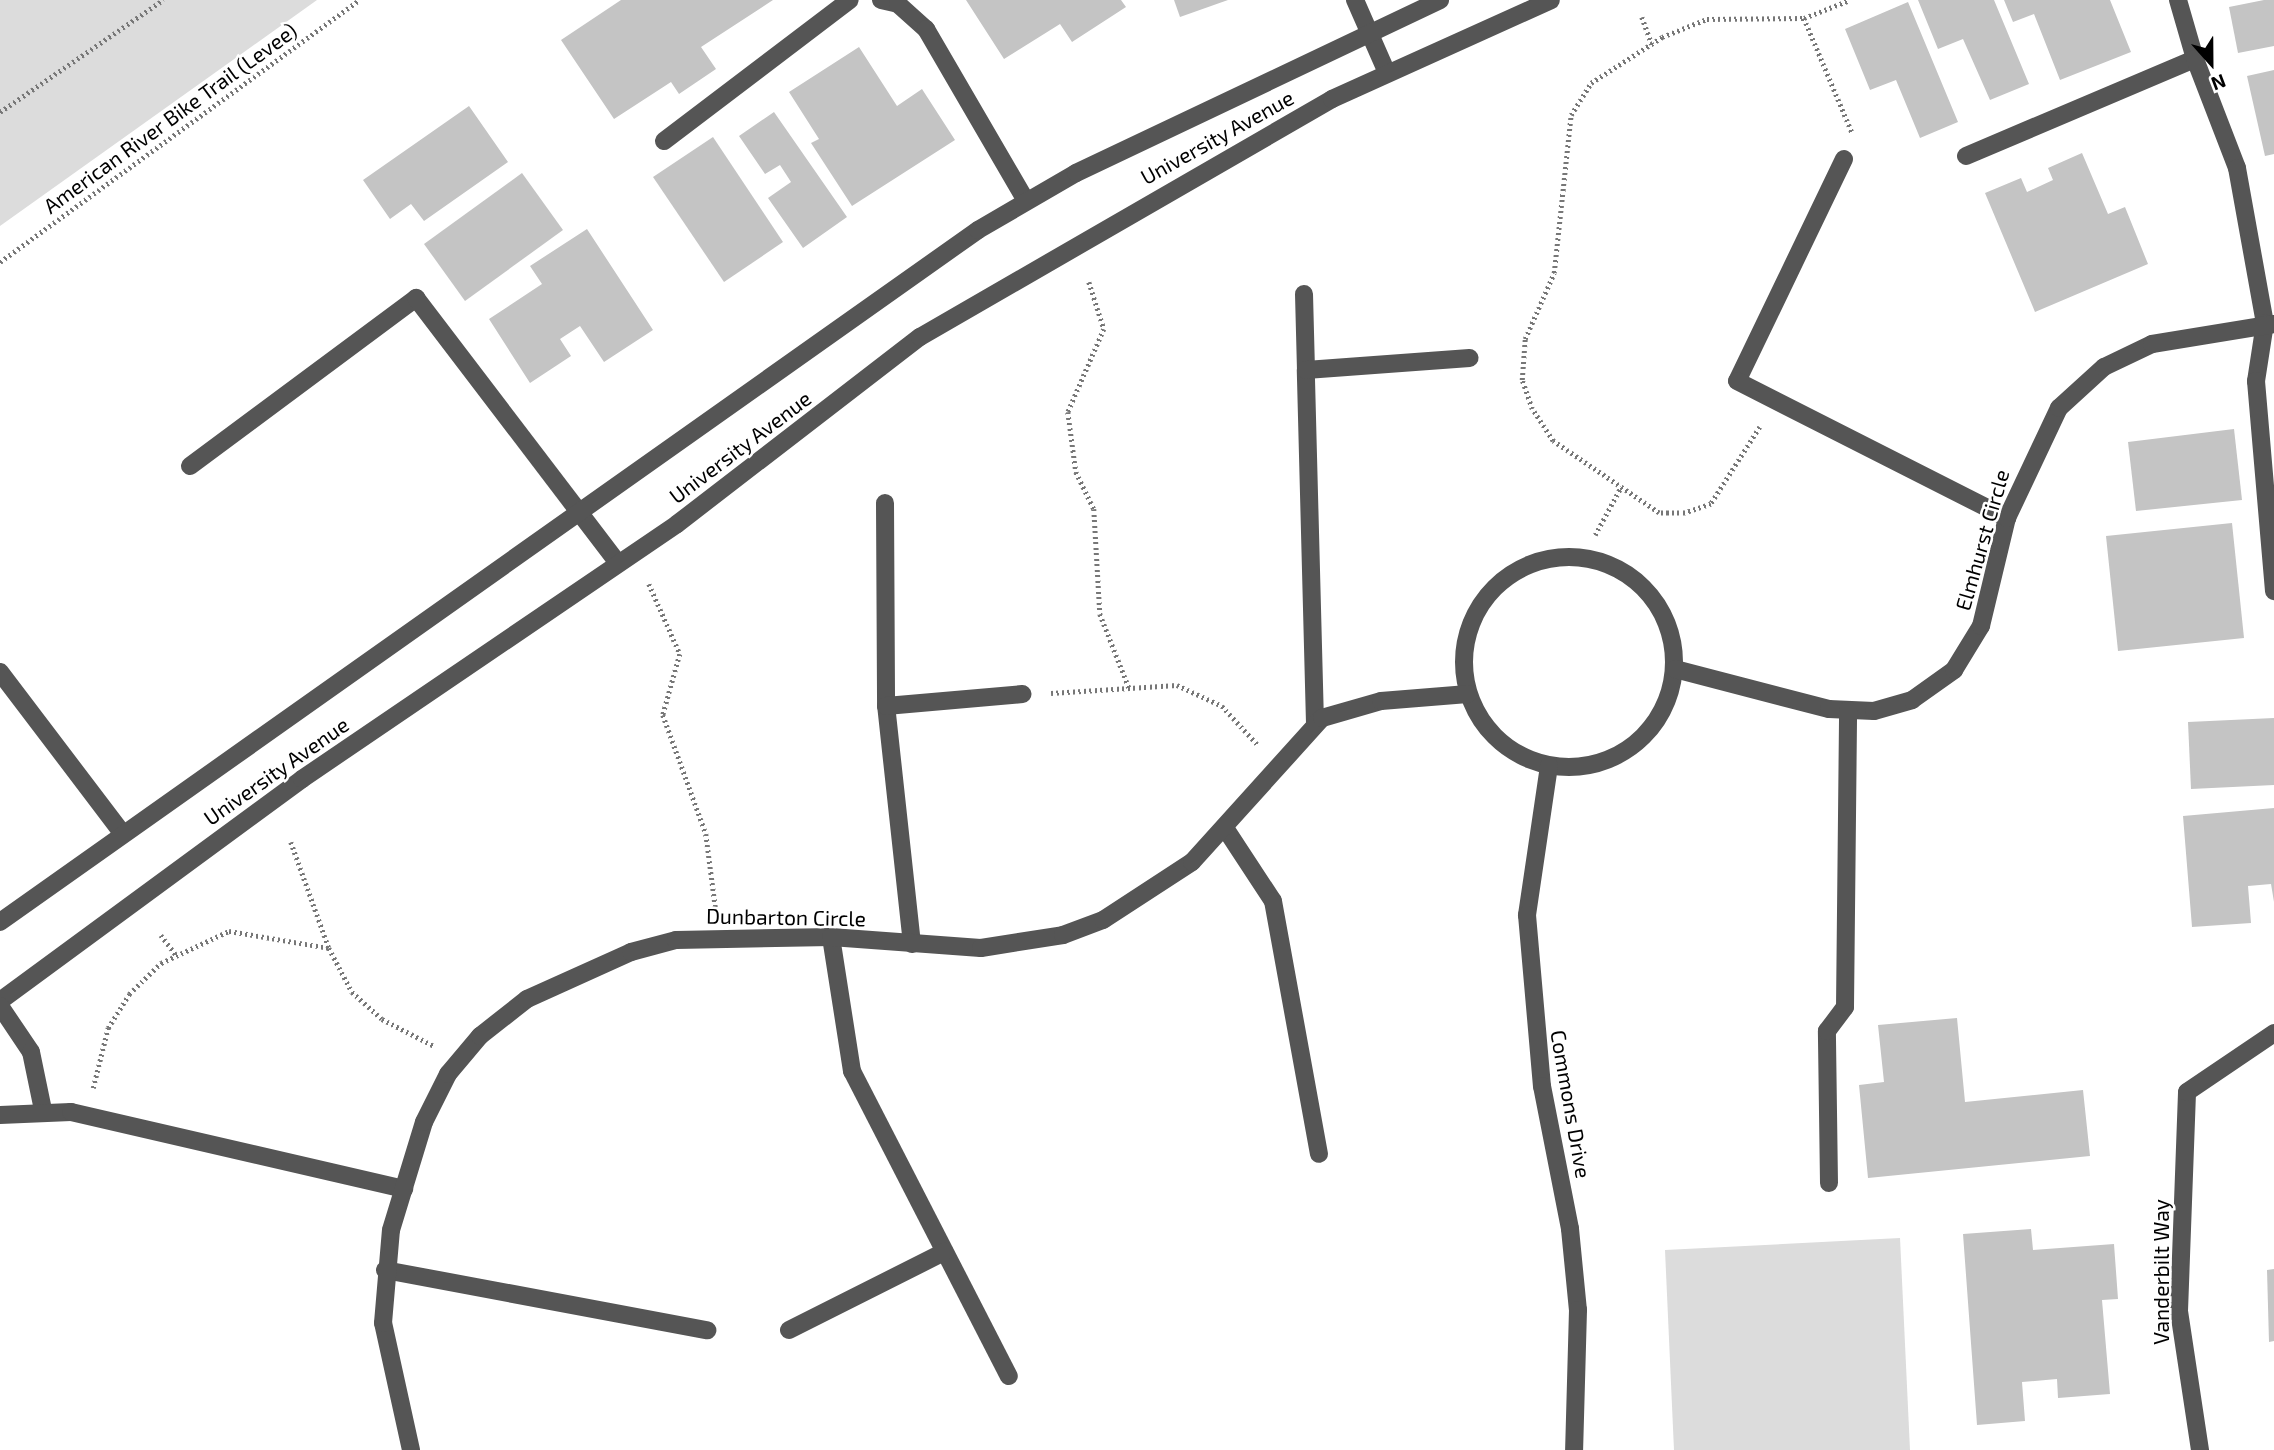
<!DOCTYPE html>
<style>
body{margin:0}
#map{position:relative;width:2274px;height:1450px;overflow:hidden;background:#fff;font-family:"Exo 2",sans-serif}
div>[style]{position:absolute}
.green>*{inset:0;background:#dcdcdc}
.building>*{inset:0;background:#c4c4c4}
.path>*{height:4.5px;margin-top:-2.25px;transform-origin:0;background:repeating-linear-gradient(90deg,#777 0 2px,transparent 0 5.5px)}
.minor>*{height:18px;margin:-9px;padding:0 9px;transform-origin:9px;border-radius:9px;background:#555}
.minor>.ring{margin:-9px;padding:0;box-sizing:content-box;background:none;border:18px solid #555;border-radius:50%}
span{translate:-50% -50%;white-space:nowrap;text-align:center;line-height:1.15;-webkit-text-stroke:5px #fff;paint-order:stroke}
.street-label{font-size:21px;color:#000}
.north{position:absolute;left:2176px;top:28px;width:70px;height:70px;-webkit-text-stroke:5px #fff;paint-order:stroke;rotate:159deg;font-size:19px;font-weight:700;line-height:28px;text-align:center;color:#000}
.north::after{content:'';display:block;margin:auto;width:24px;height:32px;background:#000;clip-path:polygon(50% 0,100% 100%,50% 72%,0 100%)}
</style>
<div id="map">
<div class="green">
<i style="clip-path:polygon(0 0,317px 0,0 226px)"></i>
<i style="clip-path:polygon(1900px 1238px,1910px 1450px,1674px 1450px,1665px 1250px)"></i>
</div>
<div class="building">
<i style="clip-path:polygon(621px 0,773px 0,701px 47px,716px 69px,679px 94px,671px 82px,614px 119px,561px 40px)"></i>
<i style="clip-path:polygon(966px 0,1121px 0,1126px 7px,1072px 42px,1060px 24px,1004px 59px)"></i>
<i style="clip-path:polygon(1174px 0,1228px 0,1180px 17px)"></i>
<i style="clip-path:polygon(1918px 0,1994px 0,2029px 84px,1990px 100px,1963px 39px,1938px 49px)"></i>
<i style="clip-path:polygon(2004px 0,2110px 0,2131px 52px,2060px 80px,2034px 14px,2013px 22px)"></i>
<i style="clip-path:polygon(2264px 0,2274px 0,2274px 46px,2238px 53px,2229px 7px)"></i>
<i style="clip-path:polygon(1908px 2px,1958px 122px,1920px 138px,1896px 80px,1870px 90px,1845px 29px)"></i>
<i style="clip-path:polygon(859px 47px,897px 106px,922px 89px,955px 140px,852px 206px,811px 143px,819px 139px,789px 92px)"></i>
<i style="clip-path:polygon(2274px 70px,2274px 154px,2265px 156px,2247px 76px)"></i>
<i style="clip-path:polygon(469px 106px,508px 162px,424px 221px,411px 204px,390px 219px,363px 180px)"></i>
<i style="clip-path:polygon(774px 112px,847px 217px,803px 248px,768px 198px,791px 182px,780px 165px,765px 174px,739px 136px)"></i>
<i style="clip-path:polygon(713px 137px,783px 242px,724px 282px,653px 177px)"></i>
<i style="clip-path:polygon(2082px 153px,2108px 214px,2125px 207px,2148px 264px,2035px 312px,1985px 193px,2021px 178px,2027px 192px,2053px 180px,2048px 168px)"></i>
<i style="clip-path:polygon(522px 173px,563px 230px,465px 301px,424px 244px)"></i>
<i style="clip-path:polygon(587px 229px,653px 330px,604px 362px,580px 326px,560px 339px,571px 356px,530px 383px,489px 319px,542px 284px,530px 266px)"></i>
<i style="clip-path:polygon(2234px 429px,2242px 500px,2136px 511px,2128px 442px)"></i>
<i style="clip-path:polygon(2232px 523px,2244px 638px,2118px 651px,2106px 536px)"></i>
<i style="clip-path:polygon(2274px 718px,2274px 785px,2191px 789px,2188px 722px)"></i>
<i style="clip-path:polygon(2274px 808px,2274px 902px,2271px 884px,2248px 886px,2251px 923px,2192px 927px,2183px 816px)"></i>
<i style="clip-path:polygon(1957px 1018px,1965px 1102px,2083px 1090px,2090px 1156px,1868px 1178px,1859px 1085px,1884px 1082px,1878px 1025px)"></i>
<i style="clip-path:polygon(2031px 1229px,2033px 1250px,2114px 1244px,2118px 1299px,2102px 1300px,2110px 1394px,2058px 1398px,2057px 1379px,2022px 1382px,2025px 1421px,1977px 1425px,1963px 1234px)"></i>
<i style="clip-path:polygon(2274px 1269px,2274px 1341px,2269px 1342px,2267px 1270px)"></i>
</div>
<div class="path">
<i style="left:1642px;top:17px;width:29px;rotate:70deg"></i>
<i style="left:1804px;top:18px;width:124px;rotate:67.2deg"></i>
<i style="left:0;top:112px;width:198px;rotate:-34.5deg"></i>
<i style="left:0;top:262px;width:444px;rotate:-36.1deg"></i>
<i style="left:1089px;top:282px;width:49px;rotate:72.3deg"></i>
<i style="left:1104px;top:329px;width:90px;rotate:113.4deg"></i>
<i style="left:1068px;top:412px;width:61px;rotate:82.4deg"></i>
<i style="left:1076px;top:472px;width:41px;rotate:64.1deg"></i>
<i style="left:1094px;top:509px;width:105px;rotate:86.7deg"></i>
<i style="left:1100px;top:614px;width:82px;rotate:68.5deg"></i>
<i style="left:1760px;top:427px;width:91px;rotate:122.5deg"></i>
<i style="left:1711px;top:504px;width:28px;rotate:161deg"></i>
<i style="left:1685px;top:513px;width:26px;rotate:180deg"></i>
<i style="left:1659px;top:513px;width:128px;rotate:-145.8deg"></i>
<i style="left:1553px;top:441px;width:38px;rotate:-123deg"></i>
<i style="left:1532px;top:409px;width:31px;rotate:-109deg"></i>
<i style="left:1522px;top:380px;width:41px;rotate:-85.8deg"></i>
<i style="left:1525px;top:339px;width:72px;rotate:-66.3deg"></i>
<i style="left:1554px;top:273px;width:159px;rotate:-83.9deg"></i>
<i style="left:1571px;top:115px;width:38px;rotate:-58deg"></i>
<i style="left:1591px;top:83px;width:85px;rotate:-32.9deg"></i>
<i style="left:1662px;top:37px;width:48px;rotate:-21.8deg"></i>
<i style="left:1707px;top:19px;width:97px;rotate:-0.6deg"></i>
<i style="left:1804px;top:18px;width:49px;rotate:-21.4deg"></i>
<i style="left:1595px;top:535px;width:55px;rotate:-61.6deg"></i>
<i style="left:649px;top:584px;width:77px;rotate:66.1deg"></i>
<i style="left:680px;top:654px;width:63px;rotate:105.6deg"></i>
<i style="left:663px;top:715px;width:127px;rotate:70.1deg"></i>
<i style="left:706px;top:834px;width:78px;rotate:82.6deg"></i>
<i style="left:1051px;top:693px;width:126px;rotate:-3.6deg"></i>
<i style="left:1177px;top:685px;width:50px;rotate:25deg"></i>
<i style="left:1222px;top:706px;width:53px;rotate:47.3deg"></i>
<i style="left:291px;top:842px;width:113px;rotate:70.3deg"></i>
<i style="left:329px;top:948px;width:50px;rotate:62.4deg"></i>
<i style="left:352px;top:992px;width:40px;rotate:42deg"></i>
<i style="left:382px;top:1019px;width:59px;rotate:27.4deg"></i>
<i style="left:161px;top:935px;width:25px;rotate:53deg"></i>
<i style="left:93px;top:1088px;width:62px;rotate:-76deg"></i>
<i style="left:108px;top:1028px;width:40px;rotate:-58deg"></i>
<i style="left:129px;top:994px;width:45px;rotate:-44.1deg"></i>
<i style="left:161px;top:963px;width:75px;rotate:-25.2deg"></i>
<i style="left:229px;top:931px;width:101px;rotate:9.6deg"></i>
</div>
<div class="minor">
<i style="left:881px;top:0;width:17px;rotate:13deg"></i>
<i style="left:898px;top:4px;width:38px;rotate:42deg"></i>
<i style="left:926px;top:29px;width:199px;rotate:59.8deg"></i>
<i style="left:1355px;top:0;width:80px;rotate:66.3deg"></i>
<i style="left:2178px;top:0;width:61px;rotate:73.9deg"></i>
<i style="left:664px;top:141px;width:233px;rotate:-37.2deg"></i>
<i style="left:1966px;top:156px;width:249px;rotate:-23deg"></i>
<i style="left:2195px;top:59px;width:117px;rotate:68.9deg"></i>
<i style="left:2237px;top:168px;width:158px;rotate:79.8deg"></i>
<i style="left:2265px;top:323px;width:59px;rotate:98.8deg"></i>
<i style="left:2256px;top:381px;width:211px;rotate:85.1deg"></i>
<i style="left:1844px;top:159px;width:246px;rotate:115.7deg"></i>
<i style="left:1737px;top:381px;width:303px;rotate:26.9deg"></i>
<i style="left:1304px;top:294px;width:76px;rotate:88.5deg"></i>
<i style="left:190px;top:466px;width:282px;rotate:-36.6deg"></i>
<i style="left:416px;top:298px;width:333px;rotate:52.7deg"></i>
<i style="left:885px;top:503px;width:203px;rotate:89.7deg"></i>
<i class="ring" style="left:1464px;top:557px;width:192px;height:192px"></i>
<i style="left:1675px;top:669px;width:159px;rotate:14.6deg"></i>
<i style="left:1829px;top:709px;width:45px;rotate:2.5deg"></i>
<i style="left:1874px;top:711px;width:40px;rotate:-16deg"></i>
<i style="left:1912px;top:700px;width:52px;rotate:-35.5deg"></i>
<i style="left:1954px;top:670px;width:52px;rotate:-58.5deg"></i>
<i style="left:1981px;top:626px;width:111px;rotate:-76.5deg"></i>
<i style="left:2007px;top:518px;width:122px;rotate:-64.7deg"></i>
<i style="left:2059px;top:408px;width:61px;rotate:-42.3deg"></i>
<i style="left:2104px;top:367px;width:53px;rotate:-25.6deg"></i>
<i style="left:2152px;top:344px;width:124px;rotate:-9.3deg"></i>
<i style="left:0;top:672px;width:203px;rotate:52.8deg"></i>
<i style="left:1315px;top:723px;width:353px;rotate:-91.5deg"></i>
<i style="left:1306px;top:370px;width:164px;rotate:-4.2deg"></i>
<i style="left:1549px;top:766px;width:151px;rotate:98.4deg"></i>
<i style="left:1527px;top:915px;width:172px;rotate:85deg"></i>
<i style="left:1542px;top:1086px;width:146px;rotate:78.9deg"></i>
<i style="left:1570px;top:1229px;width:81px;rotate:84.4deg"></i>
<i style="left:1578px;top:1310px;width:140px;rotate:91.6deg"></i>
<i style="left:1225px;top:828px;width:87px;rotate:56.7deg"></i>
<i style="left:1273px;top:901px;width:257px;rotate:79.7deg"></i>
<i style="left:0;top:922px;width:1198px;rotate:-35.28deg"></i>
<i style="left:978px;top:230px;width:113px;rotate:-30.2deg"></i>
<i style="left:1076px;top:173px;width:403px;rotate:-25.4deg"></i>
<i style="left:831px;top:937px;width:136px;rotate:81.1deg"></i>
<i style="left:852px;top:1071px;width:343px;rotate:62.8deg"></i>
<i style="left:912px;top:944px;width:239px;rotate:-96.2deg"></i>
<i style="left:886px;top:706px;width:137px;rotate:-5deg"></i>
<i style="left:0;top:1001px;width:375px;rotate:-36.3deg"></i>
<i style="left:302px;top:779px;width:453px;rotate:-34.2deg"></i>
<i style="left:677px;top:524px;width:307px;rotate:-37.6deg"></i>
<i style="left:920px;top:337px;width:476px;rotate:-30deg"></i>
<i style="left:1332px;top:99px;width:240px;rotate:-24.3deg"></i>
<i style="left:0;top:1006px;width:55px;rotate:56deg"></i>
<i style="left:31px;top:1052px;width:59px;rotate:78.3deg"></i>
<i style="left:0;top:1115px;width:71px;rotate:-2.4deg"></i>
<i style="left:71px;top:1112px;width:342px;rotate:13deg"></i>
<i style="left:1829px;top:1183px;width:152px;rotate:-90.8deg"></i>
<i style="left:1827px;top:1031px;width:30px;rotate:-53deg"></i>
<i style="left:1845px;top:1007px;width:297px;rotate:-89.4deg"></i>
<i style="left:385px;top:1270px;width:328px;rotate:10.6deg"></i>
<i style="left:789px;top:1330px;width:174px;rotate:-26.7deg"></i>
<i style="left:411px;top:1450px;width:130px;rotate:-102.4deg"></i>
<i style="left:383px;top:1323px;width:93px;rotate:-85.1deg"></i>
<i style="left:391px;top:1230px;width:113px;rotate:-73deg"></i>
<i style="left:424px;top:1122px;width:54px;rotate:-63.4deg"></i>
<i style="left:448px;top:1074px;width:50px;rotate:-49.9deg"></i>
<i style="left:480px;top:1036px;width:60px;rotate:-38.2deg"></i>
<i style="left:527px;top:999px;width:114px;rotate:-24.3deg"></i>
<i style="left:631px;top:952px;width:47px;rotate:-14.9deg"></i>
<i style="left:676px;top:940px;width:155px;rotate:-1.1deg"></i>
<i style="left:831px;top:937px;width:150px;rotate:4.2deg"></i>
<i style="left:981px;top:948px;width:83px;rotate:-9deg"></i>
<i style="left:1063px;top:935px;width:43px;rotate:-20.6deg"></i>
<i style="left:1103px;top:920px;width:106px;rotate:-33.1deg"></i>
<i style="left:1192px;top:862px;width:194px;rotate:-47.9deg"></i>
<i style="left:1322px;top:718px;width:61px;rotate:-16.1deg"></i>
<i style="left:1381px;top:701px;width:87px;rotate:-4.6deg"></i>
<i style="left:2200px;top:1450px;width:141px;rotate:-98.6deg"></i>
<i style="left:2179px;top:1311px;width:219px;rotate:-87.9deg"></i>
<i style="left:2187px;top:1092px;width:105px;rotate:-34.1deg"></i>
</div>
<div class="street-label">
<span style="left:170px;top:118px;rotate:-36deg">American River Bike Trail (Levee)</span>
<span style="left:1217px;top:137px;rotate:-29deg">University Avenue</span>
<span style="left:740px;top:447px;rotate:-37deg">University Avenue</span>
<span style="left:1982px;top:540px;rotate:-74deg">Elmhurst Circle</span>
<span style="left:276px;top:771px;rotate:-35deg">University Avenue</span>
<span style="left:786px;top:917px;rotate:1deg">Dunbarton Circle</span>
<span style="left:1571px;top:1104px;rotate:80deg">Commons Drive</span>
<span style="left:2161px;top:1272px;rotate:-90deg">Vanderbilt Way</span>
</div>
<div class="north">N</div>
</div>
